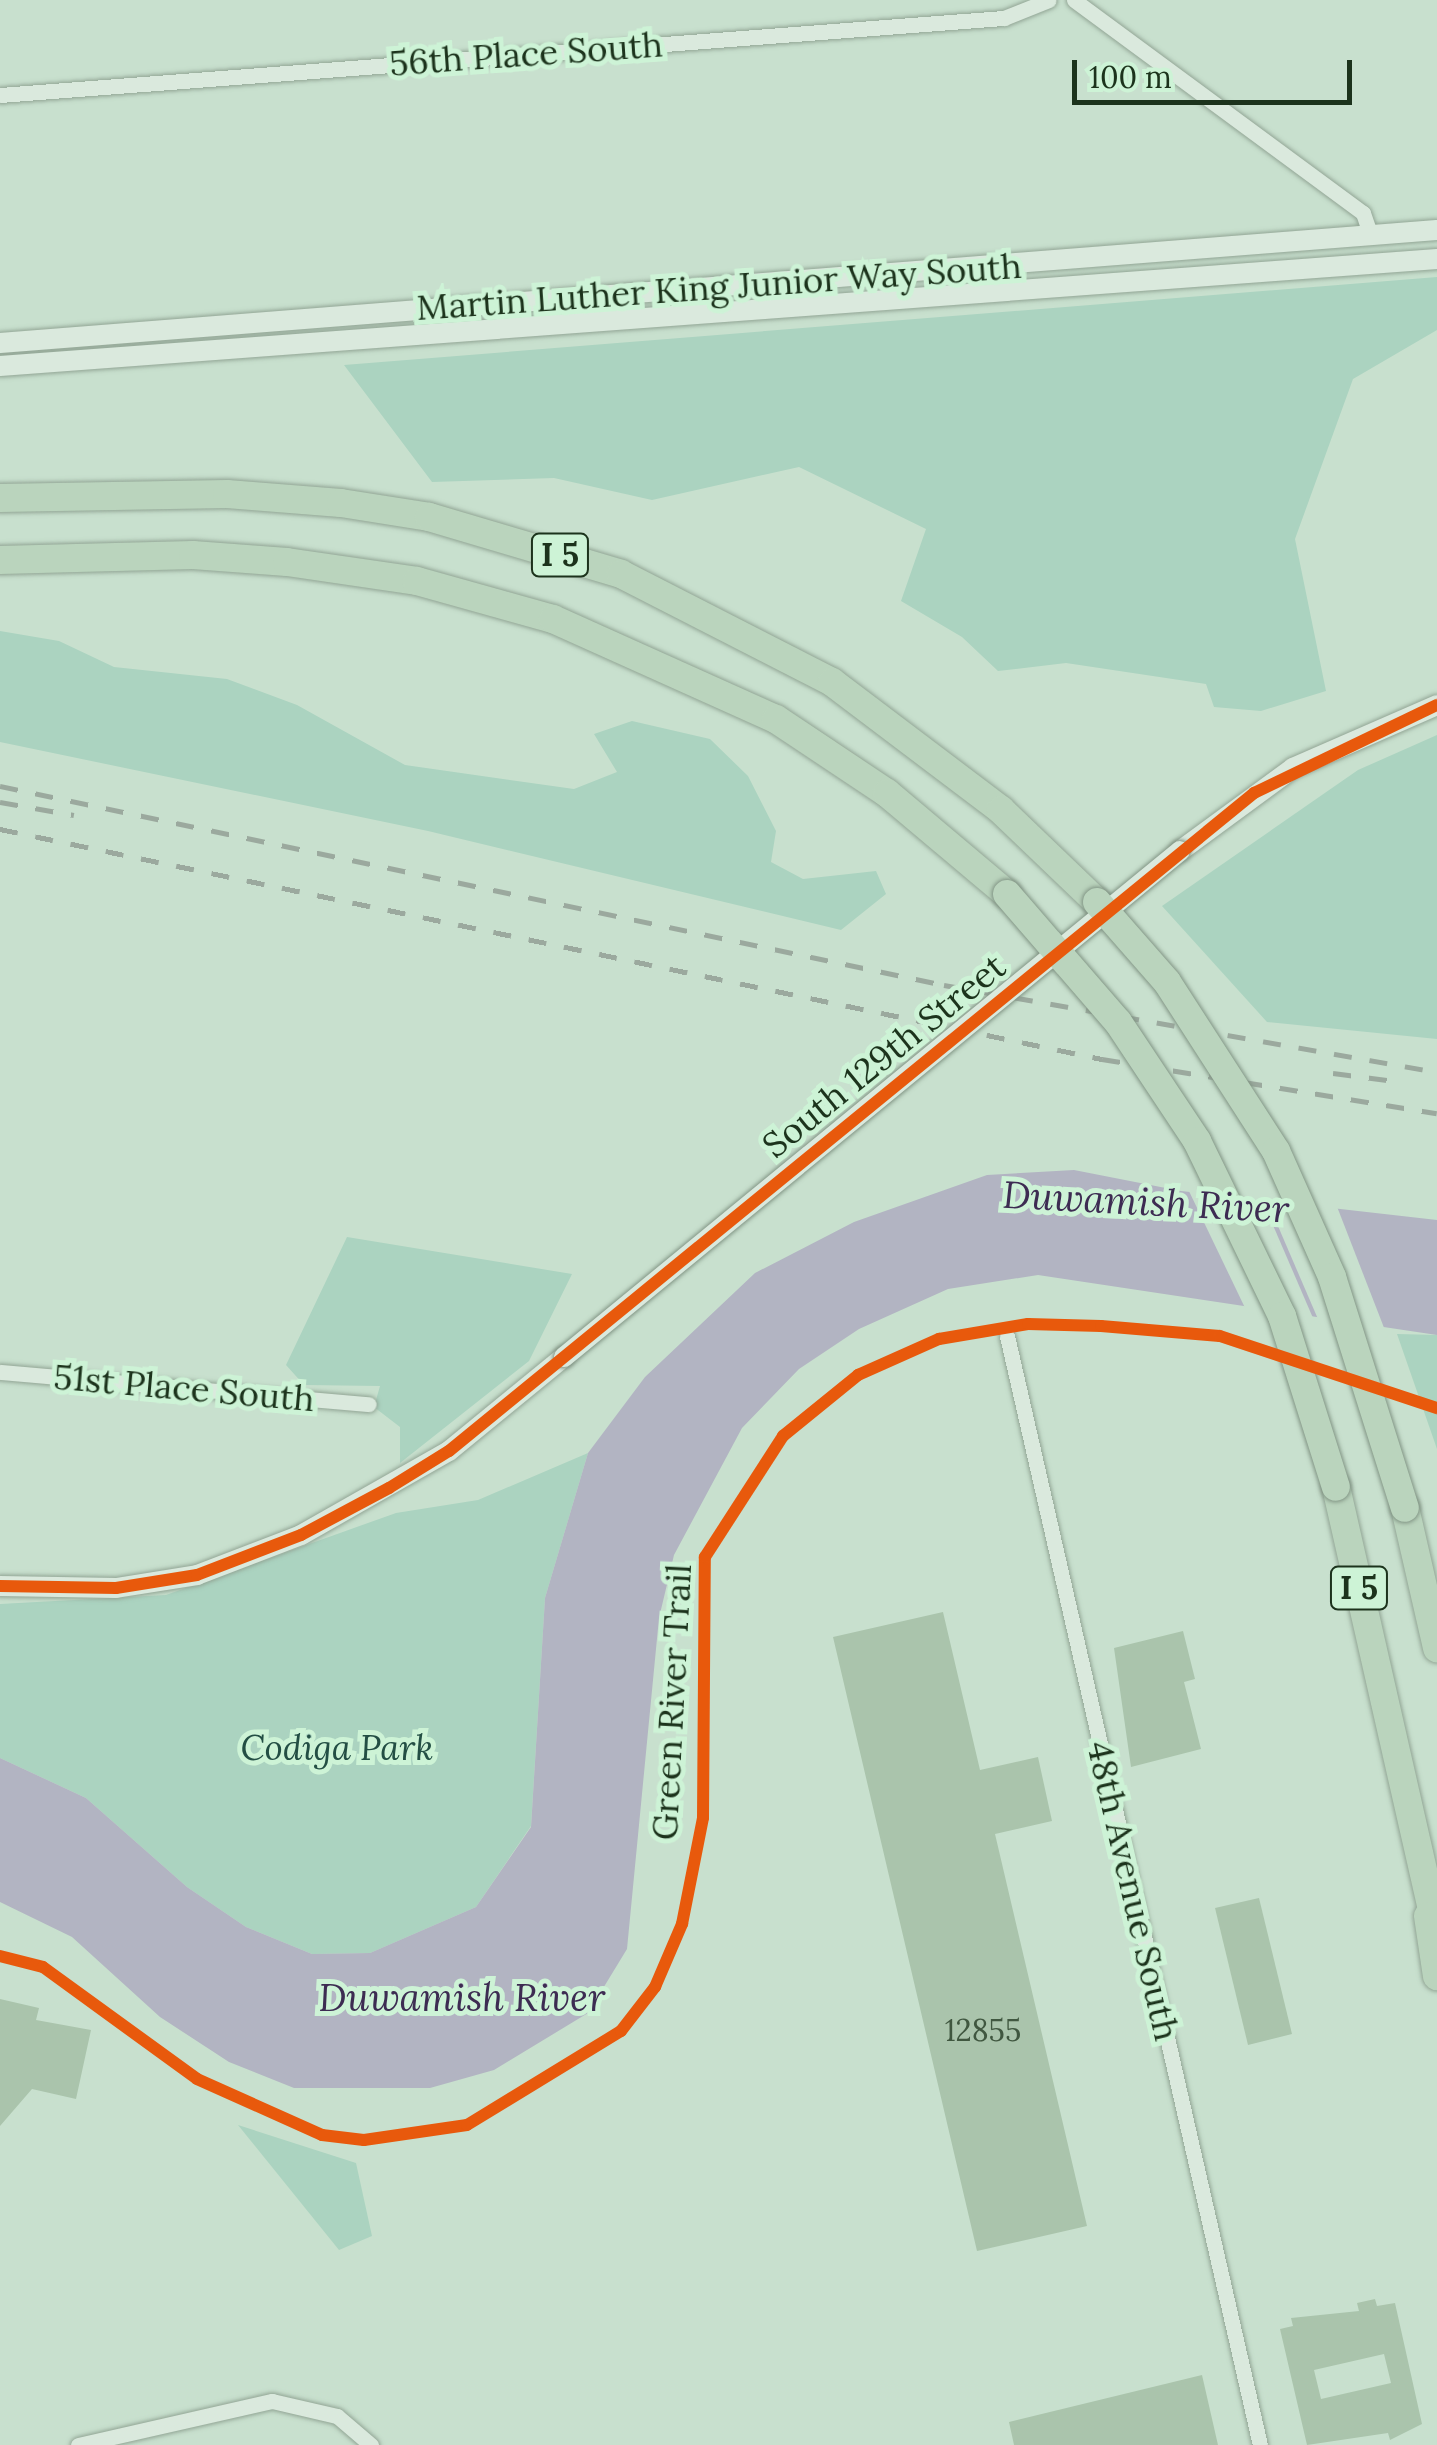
<!DOCTYPE html>
<style>
body{margin:0}
#map{position:relative;width:1437px;height:2445px;overflow:hidden;background:#c8e0ce;font-family:Lora,serif}
div>[style]{position:absolute}
.green>*{inset:0;background:#abd3c0}
.water>*{inset:0;background:#b2b4c2}
.pier>*{inset:0;background:#c8e0ce}
.building>*{inset:0;background:#aac4ac}
.roads{filter:drop-shadow(0 0 2px #92a595) drop-shadow(0 0 2px #92a595)}
.street>*{height:15px;margin:-7.5px;padding:0 7.5px;transform-origin:7.5px;border-radius:7.5px;background:#dae9dd}
.secondary>*{height:20px;margin:-10px;padding:0 10px;transform-origin:10px;border-radius:10px;background:#dae9dd}
.highway>*{height:28px;margin:-14px;padding:0 14px;transform-origin:14px;border-radius:14px;background:#bad4bd}
.rail>*{height:5px;margin-top:-2.5px;transform-origin:0;background:repeating-linear-gradient(90deg,#9ba99e 0 18px,transparent 0 36px)}
.bridges{filter:drop-shadow(0 0 2px #829585) drop-shadow(0 0 2px #829585)}
.secondary-bridge>*{height:20px;margin:-10px;padding:0 10px;transform-origin:10px;border-radius:10px;background:#dae9dd}
.highway-bridge>*{height:28px;margin:-14px;padding:0 14px;transform-origin:14px;border-radius:14px;background:#bad4bd}
.cycleway>*{height:12px;margin:-6px;padding:0 6px;transform-origin:6px;border-radius:6px;background:#e8590c}
span{translate:-50% -50%;white-space:nowrap;text-align:center;line-height:1.15;-webkit-text-stroke:10px #cdf3d6;paint-order:stroke}
.number-label{font-size:30px;color:#405740}
.number-label span{-webkit-text-stroke-width:0}
.shield-label span{padding:2px 8px;background:#cdf3d6;border:2px solid;border-radius:8px;-webkit-text-stroke-width:0}
.shield-label{font-size:32px;color:#1c331c;font-weight:700}
.street-label{font-size:35px;color:#1c331c}
.park-label{font-size:35px;color:#234e44;font-style:italic}
.water-label{font-size:38px;color:#3d2c52;font-style:italic}
.scale{position:absolute;left:1072px;top:60px;width:280px;height:45px;box-sizing:border-box;border:5px solid #1c331c;border-top:0;padding-left:12px;font-size:30px;line-height:35px;white-space:nowrap;color:#1c331c;-webkit-text-stroke:8px #cdf3d6;paint-order:stroke}
</style>
<div id="map">
<div class="green">
<i style="clip-path:polygon(1437px 277px,1437px 330px,1353px 379px,1295px 539px,1326px 691px,1261px 711px,1214px 707px,1206px 684px,1066px 663px,998px 671px,962px 637px,901px 601px,926px 529px,799px 467px,652px 500px,554px 478px,432px 482px,344px 365px)"></i>
<i style="clip-path:polygon(0 631px,59px 641px,114px 667px,227px 679px,297px 705px,405px 765px,574px 789px,617px 772px,594px 734px,632px 721px,710px 739px,748px 776px,776px 831px,771px 862px,803px 879px,876px 871px,886px 894px,841px 930px,428px 831px,0 742px)"></i>
<i style="clip-path:polygon(1437px 735px,1437px 1039px,1267px 1022px,1162px 906px,1358px 770px)"></i>
<i style="clip-path:polygon(347px 1237px,572px 1274px,529px 1361px,400px 1463px,400px 1427px,374px 1407px,380px 1386px,304px 1385px,286px 1365px)"></i>
<i style="clip-path:polygon(1397px 1334px,1437px 1335px,1437px 1449px)"></i>
<i style="clip-path:polygon(588px 1453px,545px 1598px,531px 1826px,476px 1907px,370px 1953px,312px 1954px,246px 1927px,187px 1887px,86px 1798px,0 1758px,0 1604px,166px 1595px,396px 1513px,478px 1500px)"></i>
<i style="clip-path:polygon(238px 2125px,356px 2163px,372px 2236px,339px 2250px)"></i>
</div>
<div class="water">
<i style="clip-path:polygon(1074px 1170px,1181px 1191px,1437px 1220px,1437px 1335px,1038px 1275px,948px 1289px,859px 1329px,799px 1369px,742px 1428px,674px 1555px,659px 1618px,627px 1949px,588px 2013px,494px 2070px,430px 2088px,294px 2088px,229px 2062px,160px 2017px,72px 1937px,0 1902px,0 1758px,86px 1798px,187px 1887px,246px 1927px,312px 1954px,370px 1953px,476px 1907px,531px 1827px,545px 1598px,588px 1453px,645px 1377px,755px 1273px,854px 1222px,987px 1175px)"></i>
</div>
<div class="pier">
<i style="clip-path:polygon(1187px 1187px,1260px 1195px,1316px 1325px,1247px 1312px)"></i>
<i style="clip-path:polygon(1265px 1196px,1336px 1204px,1388px 1338px,1321px 1326px)"></i>
</div>
<div class="building">
<i style="clip-path:polygon(943px 1612px,980px 1770px,1038px 1757px,1052px 1821px,995px 1834px,1087px 2226px,977px 2251px,833px 1637px)"></i>
<i style="clip-path:polygon(1183px 1631px,1195px 1679px,1184px 1682px,1201px 1749px,1131px 1767px,1114px 1648px)"></i>
<i style="clip-path:polygon(1259px 1898px,1292px 2034px,1248px 2045px,1215px 1908px)"></i>
<i style="clip-path:polygon(0 1999px,39px 2008px,36px 2020px,91px 2030px,76px 2099px,32px 2089px,0 2126px)"></i>
<i style="clip-path:polygon(evenodd,1375px 2299px,1377px 2306px,1395px 2303px,1422px 2424px,1390px 2440px,1388px 2433px,1307px 2445px,1280px 2329px,1293px 2326px,1291px 2318px,1359px 2311px,1357px 2303px,1375px 2299px,1384px 2354px,1391px 2383px,1321px 2399px,1314px 2370px,1384px 2354px)"></i>
<i style="clip-path:polygon(1202px 2375px,1218px 2445px,1014px 2445px,1009px 2422px)"></i>
</div>
<div class="roads">
<div class="street">
<i style="left:1074px;top:0;width:359px;rotate:36.4deg"></i>
<i style="left:1363px;top:213px;width:24px;rotate:71deg"></i>
<i style="left:0;top:95px;width:1007px;rotate:-4.39deg"></i>
<i style="left:1004px;top:18px;width:48px;rotate:-21.8deg"></i>
<i style="left:1007px;top:1336px;width:1137px;rotate:77.15deg"></i>
<i style="left:0;top:1372px;width:370px;rotate:5deg"></i>
<i style="left:78px;top:2445px;width:199px;rotate:-12.8deg"></i>
<i style="left:272px;top:2401px;width:67px;rotate:13deg"></i>
<i style="left:337px;top:2416px;width:45px;rotate:40.5deg"></i>
</div>
<div class="secondary">
<i style="left:0;top:343px;width:1441px;rotate:-4.5deg"></i>
<i style="left:0;top:366px;width:1441px;rotate:-4.26deg"></i>
<i style="left:1180px;top:851px;width:140px;rotate:-36.3deg"></i>
<i style="left:1293px;top:768px;width:157px;rotate:-23.6deg"></i>
<i style="left:0;top:1586px;width:116px;rotate:1deg"></i>
<i style="left:116px;top:1588px;width:82px;rotate:-9.1deg"></i>
<i style="left:197px;top:1575px;width:111px;rotate:-21deg"></i>
<i style="left:301px;top:1535px;width:170px;rotate:-29.6deg"></i>
<i style="left:449px;top:1451px;width:149px;rotate:-39.3deg"></i>
</div>
<div class="highway">
<i style="left:0;top:498px;width:227px;rotate:-1deg"></i>
<i style="left:227px;top:494px;width:114px;rotate:4.5deg"></i>
<i style="left:341px;top:503px;width:89px;rotate:9deg"></i>
<i style="left:429px;top:517px;width:200px;rotate:16.5deg"></i>
<i style="left:621px;top:574px;width:237px;rotate:27.1deg"></i>
<i style="left:832px;top:682px;width:212px;rotate:37.1deg"></i>
<i style="left:1001px;top:810px;width:133px;rotate:43.8deg"></i>
<i style="left:0;top:560px;width:193px;rotate:-1.5deg"></i>
<i style="left:193px;top:555px;width:94px;rotate:4.3deg"></i>
<i style="left:287px;top:562px;width:131px;rotate:8.3deg"></i>
<i style="left:417px;top:581px;width:141px;rotate:15.6deg"></i>
<i style="left:553px;top:619px;width:244px;rotate:24.2deg"></i>
<i style="left:776px;top:719px;width:133px;rotate:33.7deg"></i>
<i style="left:887px;top:793px;width:157px;rotate:40.1deg"></i>
<i style="left:1336px;top:1487px;width:456px;rotate:77.2deg"></i>
<i style="left:1405px;top:1508px;width:144px;rotate:77.1deg"></i>
<i style="left:1428px;top:1916px;width:61px;rotate:81.5deg"></i>
</div>
</div>
<div class="rail">
<i style="left:0;top:786px;width:965px;rotate:11.9deg"></i>
<i style="left:944px;top:985px;width:501px;rotate:10.01deg"></i>
<i style="left:0;top:802px;width:75px;rotate:10deg"></i>
<i style="left:0;top:829px;width:1126px;rotate:11.79deg"></i>
<i style="left:1102px;top:1059px;width:339px;rotate:9.2deg"></i>
<i style="left:1333px;top:1073px;width:70px;rotate:7.4deg"></i>
</div>
<div class="bridges">
<div class="secondary-bridge">
<i style="left:564px;top:1357px;width:797px;rotate:-39.4deg"></i>
</div>
<div class="highway-bridge">
<i style="left:1007px;top:894px;width:169px;rotate:49.1deg"></i>
<i style="left:1118px;top:1022px;width:143px;rotate:56.4deg"></i>
<i style="left:1197px;top:1141px;width:195px;rotate:64.1deg"></i>
<i style="left:1282px;top:1316px;width:179px;rotate:72.5deg"></i>
<i style="left:1097px;top:902px;width:106px;rotate:48.8deg"></i>
<i style="left:1167px;top:982px;width:201px;rotate:57.2deg"></i>
<i style="left:1276px;top:1151px;width:138px;rotate:66deg"></i>
<i style="left:1332px;top:1277px;width:242px;rotate:72.5deg"></i>
</div>
</div>
<div class="cycleway">
<i style="left:0;top:1586px;width:116px;rotate:1deg"></i>
<i style="left:116px;top:1588px;width:82px;rotate:-9.1deg"></i>
<i style="left:197px;top:1575px;width:111px;rotate:-21deg"></i>
<i style="left:301px;top:1535px;width:100px;rotate:-28.1deg"></i>
<i style="left:389px;top:1488px;width:70px;rotate:-31.7deg"></i>
<i style="left:449px;top:1451px;width:1040px;rotate:-39.26deg"></i>
<i style="left:1254px;top:793px;width:203px;rotate:-25.7deg"></i>
<i style="left:0;top:1956px;width:44px;rotate:14.3deg"></i>
<i style="left:43px;top:1967px;width:190px;rotate:36deg"></i>
<i style="left:197px;top:2079px;width:137px;rotate:24.1deg"></i>
<i style="left:322px;top:2135px;width:42px;rotate:6.8deg"></i>
<i style="left:364px;top:2140px;width:104px;rotate:-8.3deg"></i>
<i style="left:467px;top:2125px;width:180px;rotate:-31.4deg"></i>
<i style="left:621px;top:2031px;width:56px;rotate:-52.3deg"></i>
<i style="left:655px;top:1987px;width:69px;rotate:-66.8deg"></i>
<i style="left:682px;top:1924px;width:108px;rotate:-78.8deg"></i>
<i style="left:703px;top:1818px;width:261px;rotate:-89.6deg"></i>
<i style="left:705px;top:1557px;width:144px;rotate:-57.2deg"></i>
<i style="left:783px;top:1436px;width:97px;rotate:-39.1deg"></i>
<i style="left:858px;top:1375px;width:89px;rotate:-24deg"></i>
<i style="left:939px;top:1339px;width:90px;rotate:-9.6deg"></i>
<i style="left:1028px;top:1324px;width:73px;rotate:1.6deg"></i>
<i style="left:1101px;top:1326px;width:119px;rotate:4.8deg"></i>
<i style="left:1220px;top:1336px;width:229px;rotate:18.4deg"></i>
</div>
<div class="number-label">
<span style="left:983px;top:2030px">12855</span>
</div>
<div class="shield-label">
<span style="left:560px;top:555px">I 5</span>
<span style="left:1359px;top:1588px">I 5</span>
</div>
<div class="street-label">
<span style="left:526px;top:54px;rotate:-4deg">56th Place South</span>
<span style="left:719px;top:287px;rotate:-4deg">Martin Luther King Junior Way South</span>
<span style="left:884px;top:1056px;rotate:-39deg">South 129th Street</span>
<span style="left:184px;top:1388px;rotate:5deg">51st Place South</span>
<span style="left:672px;top:1702px;rotate:-87deg">Green River Trail</span>
<span style="left:1133px;top:1891px;rotate:77deg">48th Avenue South</span>
</div>
<div class="park-label">
<span style="left:337px;top:1748px">Codiga Park</span>
</div>
<div class="water-label">
<span style="left:1146px;top:1202px;rotate:3deg">Duwamish River</span>
<span style="left:462px;top:1998px">Duwamish River</span>
</div>
<div class="scale">100 m</div>
</div>
